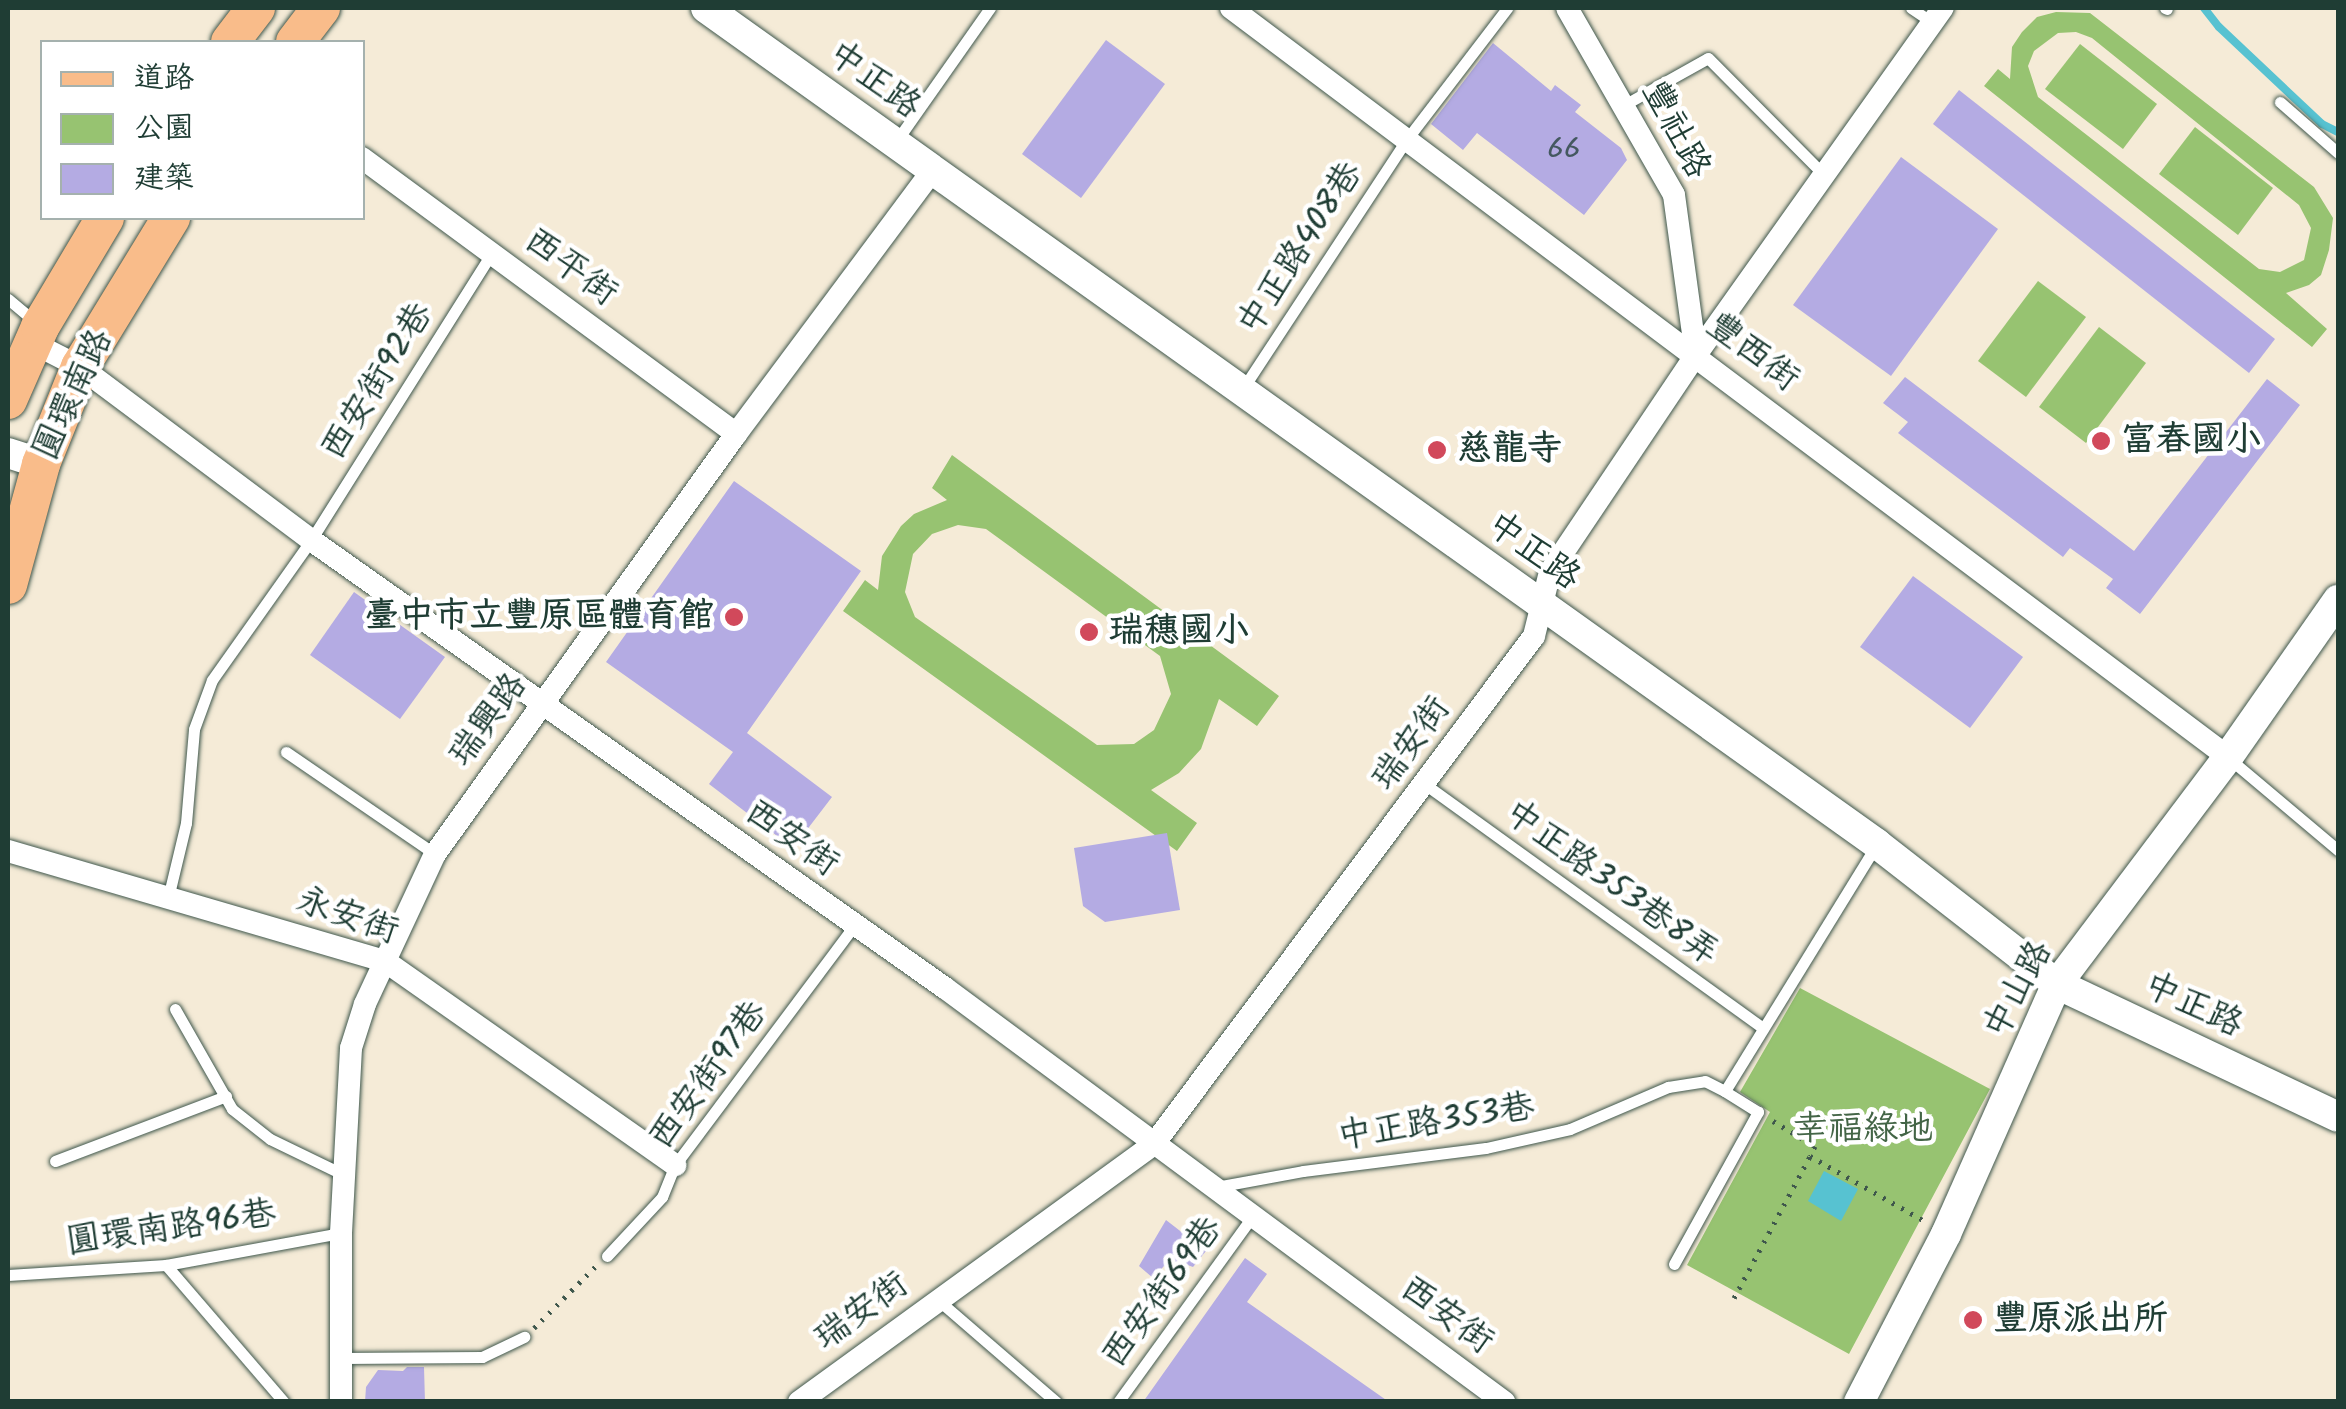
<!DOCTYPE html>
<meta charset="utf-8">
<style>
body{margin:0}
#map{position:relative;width:2346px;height:1409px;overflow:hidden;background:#f5ebd7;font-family:Kalam,"LXGW WenKai TC",sans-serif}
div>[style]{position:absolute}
.green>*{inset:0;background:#97c371}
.water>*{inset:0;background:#57c2d1}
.stream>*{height:8px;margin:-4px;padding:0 4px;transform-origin:4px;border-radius:4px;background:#57c2d1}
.building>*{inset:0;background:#b4abe3}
.path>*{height:5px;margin-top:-2.5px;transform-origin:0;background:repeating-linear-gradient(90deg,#3f574c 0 2.5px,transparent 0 10.5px)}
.roads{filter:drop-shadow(0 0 2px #3f574c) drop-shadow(0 0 2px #3f574c)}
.service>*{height:11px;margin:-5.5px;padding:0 5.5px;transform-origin:5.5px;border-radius:5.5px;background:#fff}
.minor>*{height:22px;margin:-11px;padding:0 11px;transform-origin:11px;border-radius:11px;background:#fff}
.tertiary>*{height:30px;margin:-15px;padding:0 15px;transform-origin:15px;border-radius:15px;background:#fff}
.primary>*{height:38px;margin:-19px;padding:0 19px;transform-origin:19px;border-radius:19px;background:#f9bc8a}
.dots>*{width:28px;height:28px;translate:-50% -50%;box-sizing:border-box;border:5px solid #fff;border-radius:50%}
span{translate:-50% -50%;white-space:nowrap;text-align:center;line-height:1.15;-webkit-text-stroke:9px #fff;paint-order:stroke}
.number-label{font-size:30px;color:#445860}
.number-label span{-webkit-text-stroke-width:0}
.street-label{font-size:35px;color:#1f3d34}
.poi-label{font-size:35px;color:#1f3d34;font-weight:700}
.left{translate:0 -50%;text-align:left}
.right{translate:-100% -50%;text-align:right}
.park-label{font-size:35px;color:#436546}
.frame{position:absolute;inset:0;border:10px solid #1f3d34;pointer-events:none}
.legend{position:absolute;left:40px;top:40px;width:325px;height:180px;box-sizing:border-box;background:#fff;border:2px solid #a5b1ae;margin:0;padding:12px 18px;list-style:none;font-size:30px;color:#1f3d34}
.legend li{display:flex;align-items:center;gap:20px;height:50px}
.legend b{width:50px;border:2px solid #a5b1ae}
</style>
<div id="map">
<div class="green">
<i style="clip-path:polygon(evenodd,2056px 12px,2090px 13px,2314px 187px,2333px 218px,2329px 250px,2321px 275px,2309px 285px,2286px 293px,2327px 329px,2312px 347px,1984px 86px,1998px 69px,2010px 79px,2012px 47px,2022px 32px,2037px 17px,2056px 12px,2076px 32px,2092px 38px,2299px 205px,2311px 228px,2304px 260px,2280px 272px,2259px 269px,2038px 97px,2028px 66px,2034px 51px,2058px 33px,2076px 32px)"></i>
<i style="clip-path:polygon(2080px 44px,2157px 104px,2123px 149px,2045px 89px)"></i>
<i style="clip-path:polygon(2195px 127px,2273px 188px,2238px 235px,2159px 174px)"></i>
<i style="clip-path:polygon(2038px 281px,2086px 317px,2026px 397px,1978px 361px)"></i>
<i style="clip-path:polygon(2099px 327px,2146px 363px,2086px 443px,2039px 407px)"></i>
<i style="clip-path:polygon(evenodd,952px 455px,1279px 696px,1257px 726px,1219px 699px,1201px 749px,1179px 773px,1151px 790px,1197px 823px,1177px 851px,843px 611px,865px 580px,878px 590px,882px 556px,901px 526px,914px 514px,947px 500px,932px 488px,952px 455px,958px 525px,986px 529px,1160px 656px,1171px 694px,1154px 730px,1134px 744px,1097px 745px,915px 617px,905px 592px,913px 554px,932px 534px,958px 525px)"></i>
<i style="clip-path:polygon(1800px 988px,1990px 1089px,1849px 1354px,1687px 1265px,1770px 1112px,1740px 1092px)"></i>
</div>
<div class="water">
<i style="clip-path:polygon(1824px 1171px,1858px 1189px,1841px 1221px,1808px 1201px)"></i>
</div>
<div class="stream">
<i style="left:2204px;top:8px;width:24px;rotate:52deg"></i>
<i style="left:2219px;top:27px;width:141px;rotate:43.3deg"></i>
<i style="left:2322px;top:124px;width:18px;rotate:27deg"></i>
</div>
<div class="building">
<i style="clip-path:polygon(1106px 40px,1165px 84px,1081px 198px,1022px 154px)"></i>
<i style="clip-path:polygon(1493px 43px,1551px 91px,1555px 85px,1581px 105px,1575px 112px,1621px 148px,1627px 160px,1584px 215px,1477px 133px,1463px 150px,1431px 124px)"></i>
<i style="clip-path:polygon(1959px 90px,2275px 339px,2249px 373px,1933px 124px)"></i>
<i style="clip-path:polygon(1901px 157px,1998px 229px,1891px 376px,1793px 305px)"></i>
<i style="clip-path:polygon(1905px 377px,2134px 551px,2267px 379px,2300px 405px,2140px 614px,2106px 588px,2113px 579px,2070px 548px,2063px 557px,1898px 433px,1908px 422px,1883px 403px)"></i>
<i style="clip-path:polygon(734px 481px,861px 571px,747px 733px,832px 797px,793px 848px,709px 784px,733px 752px,606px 662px)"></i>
<i style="clip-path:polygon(1913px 576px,2023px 657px,1970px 728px,1860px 647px)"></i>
<i style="clip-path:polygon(354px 592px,445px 657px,400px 719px,310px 655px)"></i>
<i style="clip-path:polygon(1167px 833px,1180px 910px,1105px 922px,1083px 906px,1074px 848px)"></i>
<i style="clip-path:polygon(1166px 1220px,1206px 1251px,1193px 1267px,1179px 1262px,1172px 1272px,1164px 1266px,1153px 1278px,1139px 1266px)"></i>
<i style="clip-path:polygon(1245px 1258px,1267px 1274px,1247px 1302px,1389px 1402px,1143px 1402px)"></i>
<i style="clip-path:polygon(407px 1367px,424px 1367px,425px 1402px,365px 1402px,366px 1387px,378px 1370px,403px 1371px)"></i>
</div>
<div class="path">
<i style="left:1773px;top:1121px;width:49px;rotate:30.8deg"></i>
<i style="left:1815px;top:1146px;width:11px;rotate:117deg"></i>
<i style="left:1810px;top:1156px;width:133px;rotate:29.6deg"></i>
<i style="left:1734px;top:1298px;width:161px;rotate:-61.8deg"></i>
<i style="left:534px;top:1328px;width:89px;rotate:-45deg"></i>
</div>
<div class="roads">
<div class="service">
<i style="left:1911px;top:8px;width:25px;rotate:34deg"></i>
<i style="left:2165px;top:8px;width:2px;rotate:27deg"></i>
<i style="left:2280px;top:102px;width:77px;rotate:41.3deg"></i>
<i style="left:1624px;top:105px;width:96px;rotate:-29.2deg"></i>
<i style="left:1708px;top:58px;width:165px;rotate:45.2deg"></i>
<i style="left:895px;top:143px;width:165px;rotate:-54.9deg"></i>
<i style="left:8px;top:299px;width:35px;rotate:40deg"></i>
<i style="left:1242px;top:390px;width:300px;rotate:-56.7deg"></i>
<i style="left:1407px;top:139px;width:165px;rotate:-52.6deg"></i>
<i style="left:286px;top:752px;width:181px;rotate:34.4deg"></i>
<i style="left:2231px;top:760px;width:140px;rotate:40.1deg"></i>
<i style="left:1426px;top:785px;width:415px;rotate:35.8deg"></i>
<i style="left:168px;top:898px;width:77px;rotate:-76.5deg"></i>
<i style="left:186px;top:823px;width:94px;rotate:-85.1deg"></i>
<i style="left:194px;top:729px;width:52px;rotate:-69.8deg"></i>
<i style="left:212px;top:680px;width:171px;rotate:-54.7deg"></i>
<i style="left:311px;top:540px;width:339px;rotate:-57.8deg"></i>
<i style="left:175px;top:1009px;width:115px;rotate:60.3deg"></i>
<i style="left:232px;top:1109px;width:48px;rotate:38.3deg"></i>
<i style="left:270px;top:1139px;width:82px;rotate:25.9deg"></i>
<i style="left:55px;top:1161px;width:183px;rotate:-20.8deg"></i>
<i style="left:1216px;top:1187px;width:88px;rotate:-10.4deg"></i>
<i style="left:1303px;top:1171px;width:184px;rotate:-7.2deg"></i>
<i style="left:1486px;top:1148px;width:86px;rotate:-12.7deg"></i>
<i style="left:1570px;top:1129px;width:107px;rotate:-23.2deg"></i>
<i style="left:1668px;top:1087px;width:37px;rotate:-9deg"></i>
<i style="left:1705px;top:1081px;width:22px;rotate:27deg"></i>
<i style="left:1725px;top:1091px;width:290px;rotate:-58.4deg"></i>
<i style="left:607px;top:1256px;width:81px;rotate:-47deg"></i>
<i style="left:662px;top:1197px;width:35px;rotate:-68deg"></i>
<i style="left:675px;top:1165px;width:299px;rotate:-53.2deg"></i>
<i style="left:1674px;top:1264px;width:174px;rotate:-61.1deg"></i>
<i style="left:1758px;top:1112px;width:39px;rotate:-148deg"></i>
<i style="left:166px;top:1265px;width:181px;rotate:49.3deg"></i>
<i style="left:8px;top:1275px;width:158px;rotate:-3.6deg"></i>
<i style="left:166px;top:1265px;width:178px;rotate:-10.4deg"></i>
<i style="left:938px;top:1300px;width:156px;rotate:40.8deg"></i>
<i style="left:341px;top:1358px;width:141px;rotate:-0.4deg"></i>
<i style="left:482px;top:1357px;width:47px;rotate:-25.5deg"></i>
<i style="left:1118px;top:1402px;width:228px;rotate:-54.1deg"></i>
</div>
<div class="minor">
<i style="left:1231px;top:8px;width:1247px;rotate:36.92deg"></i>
<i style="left:1567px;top:8px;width:215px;rotate:60.2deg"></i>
<i style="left:1674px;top:195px;width:162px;rotate:82.2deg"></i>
<i style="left:362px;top:158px;width:465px;rotate:36.4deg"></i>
<i style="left:33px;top:343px;width:53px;rotate:27.1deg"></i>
<i style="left:80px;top:367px;width:289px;rotate:36.8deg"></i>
<i style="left:311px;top:540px;width:776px;rotate:35.25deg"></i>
<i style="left:945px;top:988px;width:696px;rotate:36.52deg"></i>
<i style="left:8px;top:851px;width:393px;rotate:16.3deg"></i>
<i style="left:385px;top:961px;width:355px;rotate:35.1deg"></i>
<i style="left:341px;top:1402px;width:169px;rotate:-90deg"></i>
<i style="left:341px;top:1233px;width:185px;rotate:-86.9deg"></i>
<i style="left:351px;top:1048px;width:46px;rotate:-72.3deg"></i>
<i style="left:365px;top:1004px;width:166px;rotate:-65deg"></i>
<i style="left:435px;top:854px;width:517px;rotate:-54.37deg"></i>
<i style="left:736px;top:434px;width:329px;rotate:-53.3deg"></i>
<i style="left:799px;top:1402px;width:439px;rotate:-36deg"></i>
<i style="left:1154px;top:1144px;width:634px;rotate:-53.2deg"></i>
<i style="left:1534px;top:636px;width:66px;rotate:-76deg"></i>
<i style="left:1550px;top:572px;width:262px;rotate:-56.1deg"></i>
<i style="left:1696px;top:355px;width:426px;rotate:-54.6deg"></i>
</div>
<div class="tertiary">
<i style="left:706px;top:8px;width:1439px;rotate:35.52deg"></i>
<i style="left:1877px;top:844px;width:228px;rotate:37.9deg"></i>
<i style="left:2057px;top:984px;width:311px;rotate:25.3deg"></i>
<i style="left:8px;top:453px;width:35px;rotate:18deg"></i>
<i style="left:1859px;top:1402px;width:189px;rotate:-62.6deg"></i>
<i style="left:1946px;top:1234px;width:274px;rotate:-66.1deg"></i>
<i style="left:2057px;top:984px;width:284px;rotate:-53deg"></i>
<i style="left:2228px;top:757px;width:192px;rotate:-55deg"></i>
</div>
<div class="primary">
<i style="left:230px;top:42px;width:43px;rotate:-52.6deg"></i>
<i style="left:295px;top:42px;width:43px;rotate:-52.6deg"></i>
<i style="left:8px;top:400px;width:80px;rotate:-66.3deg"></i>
<i style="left:40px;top:327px;width:127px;rotate:-59.2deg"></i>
<i style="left:8px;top:585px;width:125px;rotate:-74.7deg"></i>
<i style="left:41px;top:464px;width:105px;rotate:-68.1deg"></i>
<i style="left:80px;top:367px;width:175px;rotate:-58.6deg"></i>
</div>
</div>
<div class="dots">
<i style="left:2101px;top:441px;background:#d1495b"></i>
<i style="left:1437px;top:450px;background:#d1495b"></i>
<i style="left:734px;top:617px;background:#d1495b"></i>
<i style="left:1089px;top:632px;background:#d1495b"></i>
<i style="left:1973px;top:1320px;background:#d1495b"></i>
</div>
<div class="number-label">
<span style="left:1564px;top:150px">66</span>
</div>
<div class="street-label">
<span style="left:874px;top:81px;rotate:36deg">中正路</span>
<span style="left:1675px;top:130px;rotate:62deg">豐社路</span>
<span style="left:1301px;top:249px;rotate:-57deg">中正路408巷</span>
<span style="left:570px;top:268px;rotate:36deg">西平街</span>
<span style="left:1752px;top:353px;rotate:37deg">豐西街</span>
<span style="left:378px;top:382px;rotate:-58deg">西安街92巷</span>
<span style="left:74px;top:395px;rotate:-65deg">圓環南路</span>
<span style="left:1533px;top:552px;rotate:36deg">中正路</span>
<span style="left:489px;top:720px;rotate:-54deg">瑞興路</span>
<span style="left:1412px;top:744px;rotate:-54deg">瑞安街</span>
<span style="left:791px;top:839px;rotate:35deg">西安街</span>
<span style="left:1611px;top:884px;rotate:36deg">中正路353巷8弄</span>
<span style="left:347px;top:917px;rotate:19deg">永安街</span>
<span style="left:2019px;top:990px;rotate:-62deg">中山路</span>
<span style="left:2193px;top:1006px;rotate:25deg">中正路</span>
<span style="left:709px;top:1076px;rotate:-54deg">西安街97巷</span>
<span style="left:1436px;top:1123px;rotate:-9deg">中正路353巷</span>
<span style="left:171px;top:1229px;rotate:-8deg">圓環南路96巷</span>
<span style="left:1163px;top:1293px;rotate:-54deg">西安街69巷</span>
<span style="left:862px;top:1312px;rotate:-36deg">瑞安街</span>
<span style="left:1446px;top:1316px;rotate:36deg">西安街</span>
</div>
<div class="poi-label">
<span class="left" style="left:2121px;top:441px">富春國小</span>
<span class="left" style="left:1457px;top:450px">慈龍寺</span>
<span class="right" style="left:714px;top:617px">臺中市立豐原區體育館</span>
<span class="left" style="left:1109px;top:632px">瑞穗國小</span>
<span class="left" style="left:1993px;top:1320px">豐原派出所</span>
</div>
<div class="park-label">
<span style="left:1863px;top:1130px">幸福綠地</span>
</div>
<div class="frame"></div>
<ul class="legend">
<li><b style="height:12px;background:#f9bc8a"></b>道路</li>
<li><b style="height:28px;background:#97c371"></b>公園</li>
<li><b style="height:28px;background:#b4abe3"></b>建築</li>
</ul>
</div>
